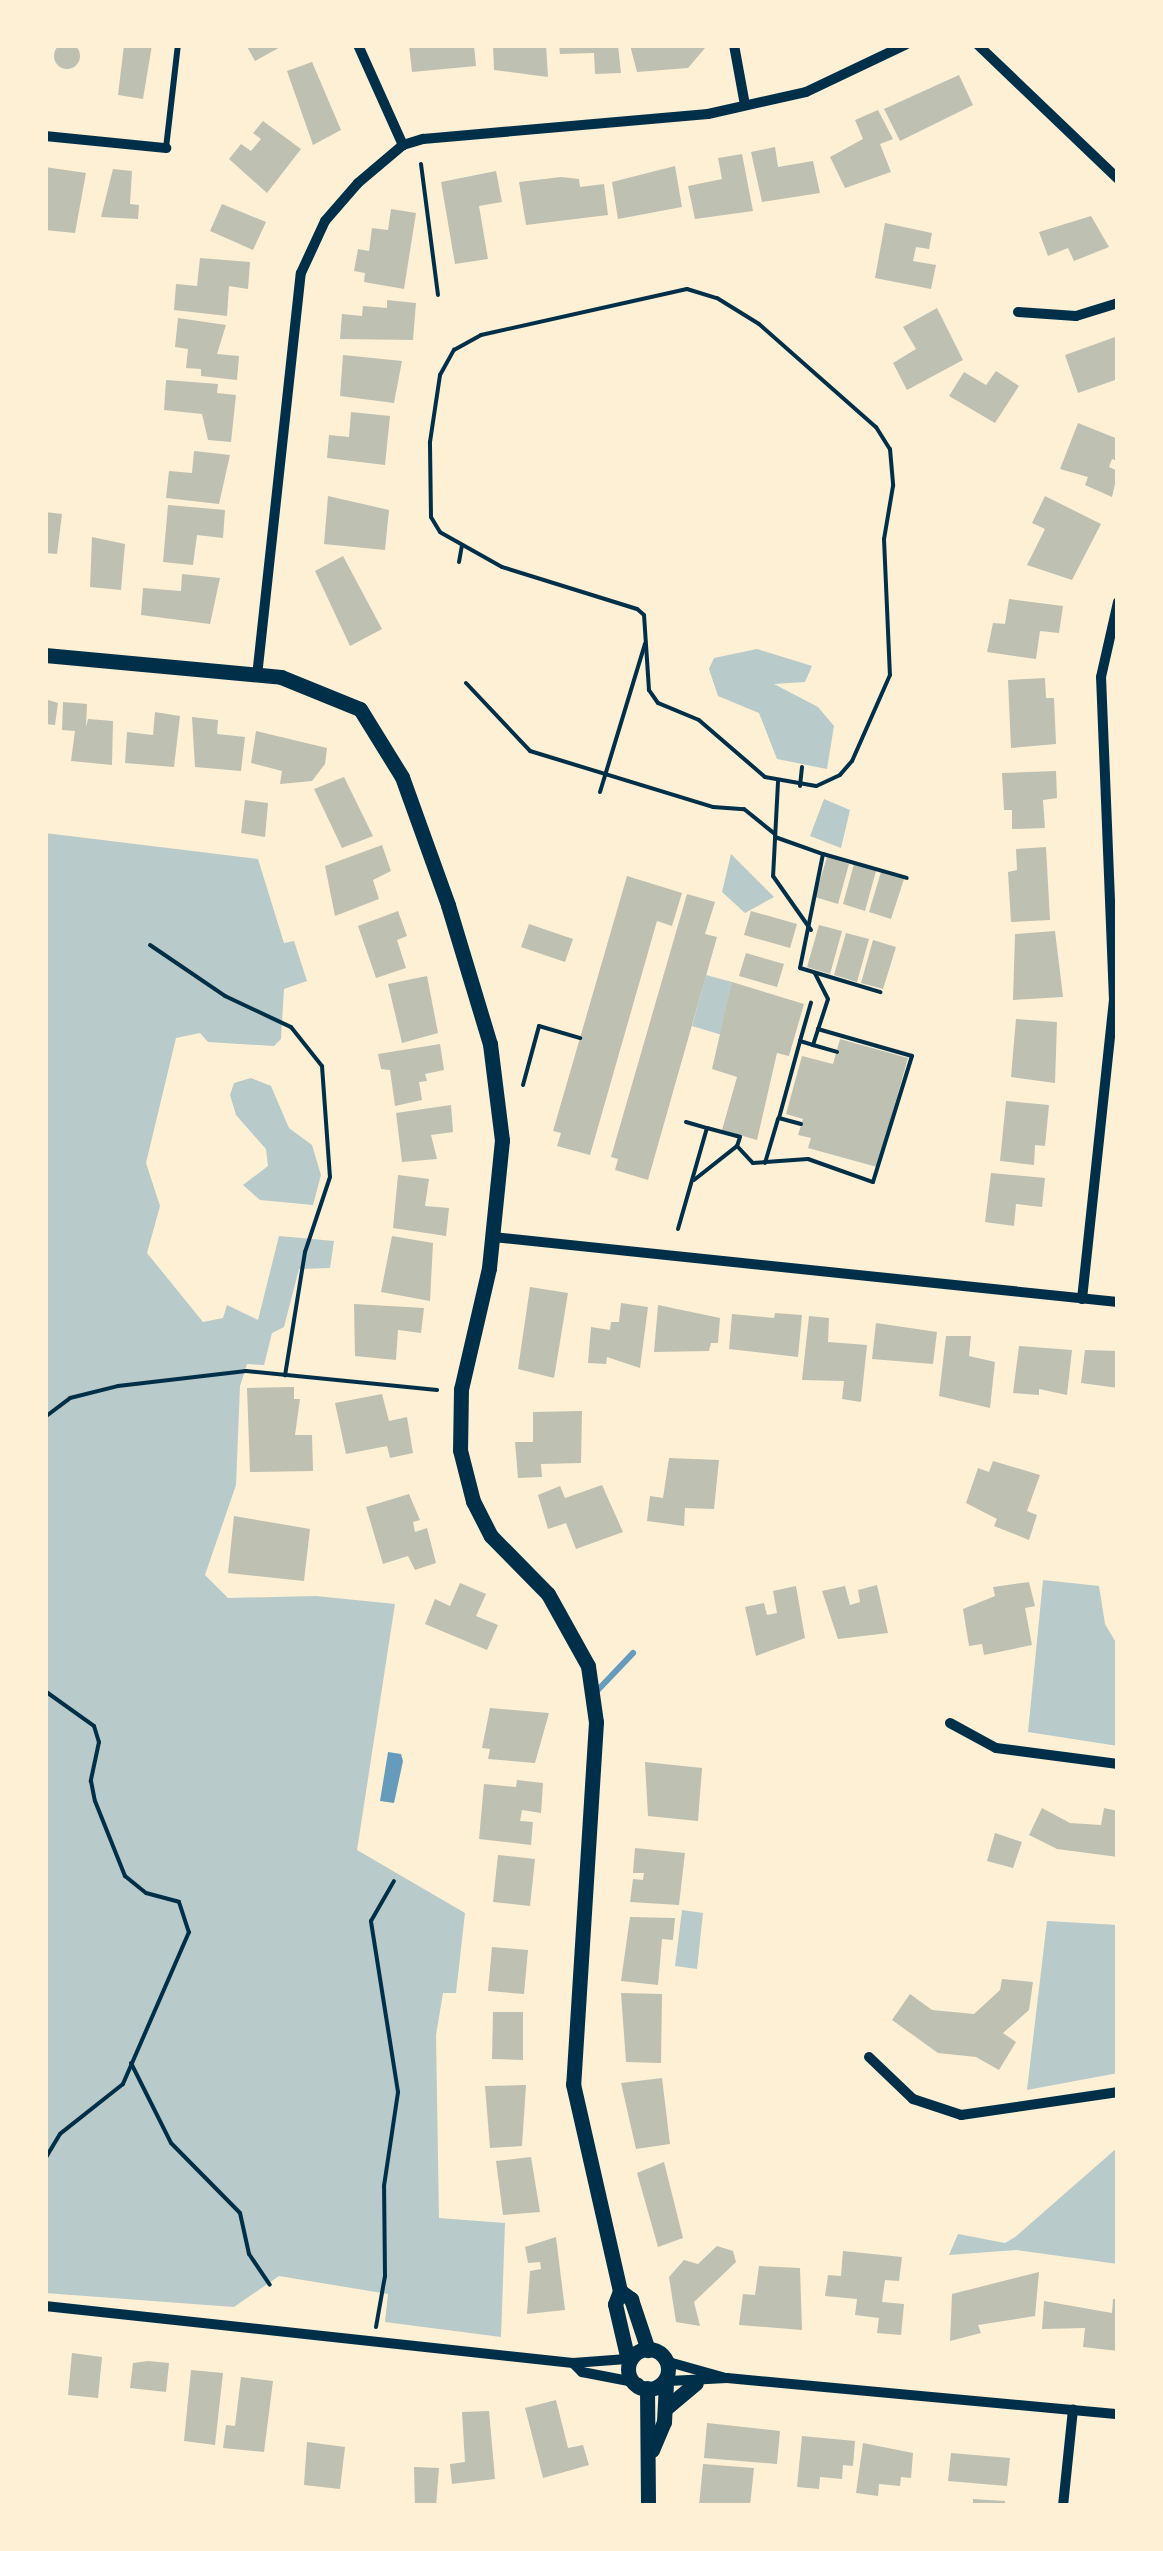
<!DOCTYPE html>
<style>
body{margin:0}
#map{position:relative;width:1163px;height:2551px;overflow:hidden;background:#fdf0d5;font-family:Mulish,sans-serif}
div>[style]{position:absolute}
.green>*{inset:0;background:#b9caca}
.water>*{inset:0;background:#669bbc}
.stream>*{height:6px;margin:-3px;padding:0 3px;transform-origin:3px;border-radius:3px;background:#669bbc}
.building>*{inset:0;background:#bec0b2}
.round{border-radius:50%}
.path>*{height:4px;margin:-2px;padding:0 2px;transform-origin:2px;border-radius:2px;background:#003049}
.service>*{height:6px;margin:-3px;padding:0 3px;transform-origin:3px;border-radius:3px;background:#003049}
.minor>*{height:10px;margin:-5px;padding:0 5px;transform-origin:5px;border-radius:5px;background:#003049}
.tertiary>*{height:15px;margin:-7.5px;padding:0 7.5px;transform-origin:7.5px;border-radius:7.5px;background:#003049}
.tertiary>.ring{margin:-7.5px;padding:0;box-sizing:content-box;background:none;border:15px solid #003049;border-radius:50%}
span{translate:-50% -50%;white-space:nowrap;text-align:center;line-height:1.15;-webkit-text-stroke:10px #fdf0d5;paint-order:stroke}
.frame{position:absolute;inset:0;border:48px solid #fdf0d5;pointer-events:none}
</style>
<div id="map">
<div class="green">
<i style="clip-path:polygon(757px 649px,812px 666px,805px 682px,774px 684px,818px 707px,834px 726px,827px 769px,777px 759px,759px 713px,718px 696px,709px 669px,714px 658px)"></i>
<i style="clip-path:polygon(824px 799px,850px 810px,841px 848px,810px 836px)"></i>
<i style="clip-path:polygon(45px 833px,258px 859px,284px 943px,294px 941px,307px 981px,284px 989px,281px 1039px,274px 1046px,208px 1042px,200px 1033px,176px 1038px,146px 1163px,160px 1206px,147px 1253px,203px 1322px,223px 1318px,227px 1305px,258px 1320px,279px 1236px,334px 1241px,330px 1268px,299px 1269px,284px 1327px,272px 1333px,264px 1365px,247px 1364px,240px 1386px,236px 1485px,205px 1575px,228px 1598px,316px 1596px,395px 1604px,357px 1850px,465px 1913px,456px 1993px,443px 1993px,436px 2035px,439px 2218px,505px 2223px,501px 2337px,385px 2322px,388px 2294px,279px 2276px,234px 2307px,45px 2293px)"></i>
<i style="clip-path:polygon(731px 854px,774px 897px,745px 913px,722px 892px)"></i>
<i style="clip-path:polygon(706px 975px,732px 982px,722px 1035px,692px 1026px)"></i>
<i style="clip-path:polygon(251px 1078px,271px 1086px,289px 1128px,312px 1145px,321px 1175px,313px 1205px,260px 1200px,243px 1185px,268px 1166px,266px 1149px,236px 1115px,230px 1095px,234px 1083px)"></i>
<i style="clip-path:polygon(1043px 1580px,1099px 1586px,1105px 1624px,1118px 1646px,1118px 1746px,1028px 1732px)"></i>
<i style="clip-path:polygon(682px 1910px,703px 1913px,697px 1969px,675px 1966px)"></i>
<i style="clip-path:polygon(1047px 1921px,1118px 1925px,1118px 2073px,1027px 2090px)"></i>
<i style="clip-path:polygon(1118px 2147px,1118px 2264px,1016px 2250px,949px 2255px,958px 2234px,1005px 2243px,1015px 2237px)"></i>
</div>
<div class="water">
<i style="clip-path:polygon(388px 1752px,401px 1754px,403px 1761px,394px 1803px,380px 1801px)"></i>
</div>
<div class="stream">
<i style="left:596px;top:1692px;width:54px;rotate:-46.5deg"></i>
</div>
<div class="building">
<i class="round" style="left:54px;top:43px;width:26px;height:26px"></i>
<i style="clip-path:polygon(124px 45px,152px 45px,143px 99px,118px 95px)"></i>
<i style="clip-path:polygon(246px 45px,284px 45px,255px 61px)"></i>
<i style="clip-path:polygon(409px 45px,474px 45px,476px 66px,412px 72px)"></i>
<i style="clip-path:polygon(493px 45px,546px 45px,548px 77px,494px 70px)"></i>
<i style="clip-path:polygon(559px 45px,618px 45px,621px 73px,595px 74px,594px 53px,560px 54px)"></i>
<i style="clip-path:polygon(630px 45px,704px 45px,705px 48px,688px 68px,637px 72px)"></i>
<i style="clip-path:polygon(312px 62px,341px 130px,313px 145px,287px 71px)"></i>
<i style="clip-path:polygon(959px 75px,973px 105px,900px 141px,884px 109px)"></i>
<i style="clip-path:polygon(878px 110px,893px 139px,880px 144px,891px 172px,845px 188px,830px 157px,863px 139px,855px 120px)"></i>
<i style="clip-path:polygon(263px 121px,301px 149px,267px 193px,229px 159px,241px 144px,251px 151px,261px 139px,253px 133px)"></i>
<i style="clip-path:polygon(775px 147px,778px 167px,813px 161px,820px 193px,762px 202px,751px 152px)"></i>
<i style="clip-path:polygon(742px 154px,753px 211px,695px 219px,688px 186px,722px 179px,718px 158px)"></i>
<i style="clip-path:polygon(675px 166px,682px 207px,618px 219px,612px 182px)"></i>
<i style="clip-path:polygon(45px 167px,86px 173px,75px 233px,45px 230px)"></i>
<i style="clip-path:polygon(113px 169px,132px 171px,130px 204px,139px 205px,138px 219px,101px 217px)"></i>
<i style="clip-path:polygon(496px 171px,502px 202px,479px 206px,488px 259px,455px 264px,441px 182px)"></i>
<i style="clip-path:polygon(561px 177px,579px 179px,580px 187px,604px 184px,608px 215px,526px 225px,519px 182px)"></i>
<i style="clip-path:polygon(222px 204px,266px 222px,253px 250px,210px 231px)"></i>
<i style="clip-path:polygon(391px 209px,416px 213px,404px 289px,364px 282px,365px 273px,354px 271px,358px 249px,369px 251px,372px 228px,388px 230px)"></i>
<i style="clip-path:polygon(1091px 216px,1109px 247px,1074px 261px,1068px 248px,1048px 256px,1039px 232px)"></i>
<i style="clip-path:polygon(885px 223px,932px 233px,929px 249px,916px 247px,913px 261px,936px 265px,931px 289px,875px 278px)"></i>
<i style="clip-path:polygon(200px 258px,250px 262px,248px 289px,229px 286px,227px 316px,174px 310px,176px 284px,197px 286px)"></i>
<i style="clip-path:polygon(387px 300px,416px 303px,413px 340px,340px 339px,342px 314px,362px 316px,363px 306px,387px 308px)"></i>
<i style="clip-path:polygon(937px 308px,963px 360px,907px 390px,893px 363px,916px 349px,903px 327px)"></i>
<i style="clip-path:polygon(178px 318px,226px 325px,217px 354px,239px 356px,237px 380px,201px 376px,201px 369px,186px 368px,188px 349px,175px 347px)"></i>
<i style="clip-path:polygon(1118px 336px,1118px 379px,1078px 393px,1065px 355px)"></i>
<i style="clip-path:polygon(343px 355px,402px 361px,394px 403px,340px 396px)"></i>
<i style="clip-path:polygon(996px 371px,1019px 386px,995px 423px,949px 396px,964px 372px,986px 385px)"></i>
<i style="clip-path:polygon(166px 380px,218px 384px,217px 393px,236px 395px,231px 442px,208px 440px,202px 414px,164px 410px)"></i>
<i style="clip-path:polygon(351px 412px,390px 416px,385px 465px,327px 458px,329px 435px,349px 437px)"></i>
<i style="clip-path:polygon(1078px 423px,1118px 439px,1118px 461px,1112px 459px,1109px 467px,1118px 471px,1112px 497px,1085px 485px,1088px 477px,1060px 469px)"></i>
<i style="clip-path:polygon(194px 451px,230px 455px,219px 504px,166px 498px,169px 471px,192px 473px)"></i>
<i style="clip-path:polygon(328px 496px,389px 510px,385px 550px,324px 544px)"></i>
<i style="clip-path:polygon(1045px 496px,1101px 524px,1072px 580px,1027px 565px,1045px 529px,1032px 523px)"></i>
<i style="clip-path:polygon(168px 505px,225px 510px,223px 538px,197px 535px,193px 565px,163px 562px)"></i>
<i style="clip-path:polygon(45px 512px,62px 514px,57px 554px,45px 553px)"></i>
<i style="clip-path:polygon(92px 537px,125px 544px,121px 590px,90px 587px)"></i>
<i style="clip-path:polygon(343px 556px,382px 629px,350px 646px,315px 571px)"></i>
<i style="clip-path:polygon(182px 574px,220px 578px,210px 624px,141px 615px,143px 588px,181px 591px)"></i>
<i style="clip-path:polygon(1009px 599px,1063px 606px,1059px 633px,1040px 631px,1036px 659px,987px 652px,993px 623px,1005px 624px)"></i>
<i style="clip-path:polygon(1045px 678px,1046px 698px,1054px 698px,1056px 744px,1011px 748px,1008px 680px)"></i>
<i style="clip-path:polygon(45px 699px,58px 703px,55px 725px,45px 724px)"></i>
<i style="clip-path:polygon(63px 702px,87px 704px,86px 727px,88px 719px,113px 721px,112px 765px,71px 761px,75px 731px,62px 730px)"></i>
<i style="clip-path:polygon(155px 712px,180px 716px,174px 767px,125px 763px,127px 732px,153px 735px)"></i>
<i style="clip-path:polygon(192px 717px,218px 720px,217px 734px,245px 737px,241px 771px,195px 767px)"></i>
<i style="clip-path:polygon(256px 731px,327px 748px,325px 764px,312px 781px,280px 784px,282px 771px,251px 763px)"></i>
<i style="clip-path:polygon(1056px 771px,1057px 798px,1043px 800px,1045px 828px,1012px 829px,1012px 810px,1004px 810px,1002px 773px)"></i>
<i style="clip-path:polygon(344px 777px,373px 836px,342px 848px,314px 789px)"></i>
<i style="clip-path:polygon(245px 800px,268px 803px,265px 837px,241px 833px)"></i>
<i style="clip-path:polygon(382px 845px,391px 871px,373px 880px,379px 899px,335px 916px,325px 866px)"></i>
<i style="clip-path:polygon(1046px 847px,1050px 920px,1011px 922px,1008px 872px,1017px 870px,1016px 849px)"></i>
<i style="clip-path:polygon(827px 857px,849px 864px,838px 904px,815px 897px)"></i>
<i style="clip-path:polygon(854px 864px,876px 871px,865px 911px,843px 904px)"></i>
<i style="clip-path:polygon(881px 872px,904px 879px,891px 919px,869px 912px)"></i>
<i style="clip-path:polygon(627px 876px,682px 893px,672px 926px,657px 921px,590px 1155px,557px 1146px,561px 1133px,553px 1131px)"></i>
<i style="clip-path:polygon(687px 894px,715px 902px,705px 934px,717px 937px,648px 1180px,615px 1170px,618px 1159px,611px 1157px)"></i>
<i style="clip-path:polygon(398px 911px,407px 936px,397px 940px,406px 968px,376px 978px,358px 926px)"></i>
<i style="clip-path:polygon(751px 911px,797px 924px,790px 948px,744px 935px)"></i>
<i style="clip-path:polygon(529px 924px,573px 939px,565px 962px,521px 947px)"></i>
<i style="clip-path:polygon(819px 925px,842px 931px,830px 974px,807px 967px)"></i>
<i style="clip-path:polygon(1055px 931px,1063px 997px,1013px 1000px,1015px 934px)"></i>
<i style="clip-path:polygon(846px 933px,869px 939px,857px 982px,834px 975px)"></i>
<i style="clip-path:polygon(873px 940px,896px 947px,883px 989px,861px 983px)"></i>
<i style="clip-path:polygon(746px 953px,784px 964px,777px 987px,739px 976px)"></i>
<i style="clip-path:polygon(427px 976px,438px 1033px,402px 1043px,388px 984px)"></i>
<i style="clip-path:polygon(732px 982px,804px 1004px,789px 1056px,777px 1053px,757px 1140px,722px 1130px,737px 1077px,712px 1069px)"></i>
<i style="clip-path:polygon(1016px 1019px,1057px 1022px,1055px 1083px,1011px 1077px)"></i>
<i style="clip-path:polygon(840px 1039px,908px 1058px,877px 1167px,808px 1148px,811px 1138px,798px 1135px,803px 1119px,786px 1114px,802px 1056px,833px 1064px)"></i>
<i style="clip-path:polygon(440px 1044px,444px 1070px,425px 1074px,427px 1081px,419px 1082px,422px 1100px,395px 1106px,390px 1070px,381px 1069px,378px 1054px)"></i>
<i style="clip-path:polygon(1006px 1101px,1049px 1105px,1045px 1146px,1035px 1145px,1034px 1165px,1000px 1161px)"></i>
<i style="clip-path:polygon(451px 1105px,453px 1132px,431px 1135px,437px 1159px,402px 1162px,396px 1113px)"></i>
<i style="clip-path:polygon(991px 1173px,1045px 1178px,1042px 1207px,1016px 1204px,1014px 1226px,985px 1222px)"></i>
<i style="clip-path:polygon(398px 1175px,429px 1179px,425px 1206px,449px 1208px,446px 1236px,393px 1228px)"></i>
<i style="clip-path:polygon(392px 1236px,433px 1243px,430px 1301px,381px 1292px)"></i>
<i style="clip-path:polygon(530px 1287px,568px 1293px,554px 1378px,518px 1369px)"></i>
<i style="clip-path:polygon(621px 1303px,648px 1307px,640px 1368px,607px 1357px,606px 1364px,588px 1363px,591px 1327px,610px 1330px,611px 1322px,619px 1322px)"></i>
<i style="clip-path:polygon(354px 1304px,424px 1308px,421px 1333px,398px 1330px,396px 1360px,355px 1356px)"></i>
<i style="clip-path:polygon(658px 1305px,720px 1318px,718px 1343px,711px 1343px,709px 1351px,654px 1352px)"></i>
<i style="clip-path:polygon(775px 1313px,802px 1315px,798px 1357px,729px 1349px,732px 1314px,774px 1318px)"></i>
<i style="clip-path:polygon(809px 1316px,829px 1318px,828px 1342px,867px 1345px,861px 1402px,842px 1399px,844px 1381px,802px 1380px)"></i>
<i style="clip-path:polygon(876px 1323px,937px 1332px,933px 1364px,872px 1359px)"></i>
<i style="clip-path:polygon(946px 1336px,971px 1336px,969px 1356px,995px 1362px,990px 1408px,939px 1396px)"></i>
<i style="clip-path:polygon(1019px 1346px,1072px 1350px,1067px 1395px,1039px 1389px,1039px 1395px,1013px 1393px)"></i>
<i style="clip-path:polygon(1085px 1350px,1118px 1351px,1118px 1388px,1081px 1383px)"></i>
<i style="clip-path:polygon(294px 1387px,294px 1399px,300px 1399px,295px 1435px,312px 1435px,313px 1471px,250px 1472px,247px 1388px)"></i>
<i style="clip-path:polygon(382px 1394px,389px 1421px,407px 1417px,413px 1453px,390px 1458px,387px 1446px,346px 1454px,335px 1403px)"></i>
<i style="clip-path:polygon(582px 1411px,581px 1463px,541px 1464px,542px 1477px,518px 1478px,515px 1442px,533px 1442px,533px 1412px)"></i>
<i style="clip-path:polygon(669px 1458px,719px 1460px,714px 1509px,685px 1508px,684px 1526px,647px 1521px,650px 1496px,663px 1498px)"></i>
<i style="clip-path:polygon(993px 1461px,1040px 1475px,1027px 1511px,1037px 1515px,1029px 1540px,994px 1526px,997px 1519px,966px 1503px,978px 1468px,989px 1472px)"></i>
<i style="clip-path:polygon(602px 1485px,623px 1532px,576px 1549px,566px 1523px,548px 1529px,538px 1495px,560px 1486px,565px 1498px)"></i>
<i style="clip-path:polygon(409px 1494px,420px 1520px,413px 1522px,415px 1532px,427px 1528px,436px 1563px,415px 1570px,408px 1556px,383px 1564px,366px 1507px)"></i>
<i style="clip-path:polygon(234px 1516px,310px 1529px,304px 1581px,228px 1573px)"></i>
<i style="clip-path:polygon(1029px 1582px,1035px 1606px,1025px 1608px,1032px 1645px,984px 1655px,982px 1644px,969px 1646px,963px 1609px,995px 1596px,993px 1587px)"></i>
<i style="clip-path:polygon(460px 1583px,486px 1594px,476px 1616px,498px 1625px,487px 1650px,425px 1624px,435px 1599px,450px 1606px)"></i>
<i style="clip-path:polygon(877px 1585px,888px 1633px,838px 1639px,822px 1591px,845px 1586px,850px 1605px,860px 1602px,858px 1590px)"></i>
<i style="clip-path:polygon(796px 1586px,805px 1638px,756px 1656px,745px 1607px,764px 1603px,767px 1615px,777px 1613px,773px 1591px)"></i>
<i style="clip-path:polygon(490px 1708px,549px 1713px,535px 1763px,488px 1759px,490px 1749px,482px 1748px)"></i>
<i style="clip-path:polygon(645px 1762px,702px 1768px,698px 1821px,648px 1816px)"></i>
<i style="clip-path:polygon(517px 1780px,543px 1783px,541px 1813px,522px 1810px,520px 1821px,533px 1822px,531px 1845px,479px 1839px,484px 1784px,516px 1787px)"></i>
<i style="clip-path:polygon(1042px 1808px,1070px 1823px,1101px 1825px,1104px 1808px,1118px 1811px,1118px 1857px,1057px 1849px,1029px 1835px)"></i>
<i style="clip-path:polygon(995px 1833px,1022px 1842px,1013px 1868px,987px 1861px)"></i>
<i style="clip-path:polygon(635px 1848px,685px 1853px,679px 1905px,630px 1902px,633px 1879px,643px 1880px,644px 1873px,633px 1873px)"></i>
<i style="clip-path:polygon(498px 1855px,535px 1859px,530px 1906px,493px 1902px)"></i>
<i style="clip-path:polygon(630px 1917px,675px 1918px,673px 1940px,662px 1939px,658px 1985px,621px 1981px)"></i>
<i style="clip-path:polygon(492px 1947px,528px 1950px,524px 1994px,488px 1991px)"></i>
<i style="clip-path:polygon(1002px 1979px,1033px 1982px,1029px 2010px,1003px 2033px,1016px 2042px,999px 2070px,976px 2057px,938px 2053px,892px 2020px,910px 1994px,932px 2010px,974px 2014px,1000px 1990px)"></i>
<i style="clip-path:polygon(621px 1993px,662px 1994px,661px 2063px,626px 2062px)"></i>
<i style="clip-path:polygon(493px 2012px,523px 2012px,523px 2060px,492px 2059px)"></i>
<i style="clip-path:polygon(662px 2078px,670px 2144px,636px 2149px,621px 2083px)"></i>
<i style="clip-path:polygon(526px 2085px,522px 2146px,490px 2148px,485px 2086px)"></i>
<i style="clip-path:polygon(531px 2157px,540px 2212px,503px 2215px,496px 2161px)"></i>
<i style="clip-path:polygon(664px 2162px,683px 2238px,658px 2247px,637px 2173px)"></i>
<i style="clip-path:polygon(556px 2237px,565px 2310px,527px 2314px,530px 2271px,541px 2269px,540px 2262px,528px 2263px,525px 2247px)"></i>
<i style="clip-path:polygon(717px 2246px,733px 2251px,736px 2262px,694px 2302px,700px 2326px,676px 2322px,669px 2277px,684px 2260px,698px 2264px)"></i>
<i style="clip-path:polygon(843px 2251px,902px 2257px,899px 2281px,885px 2280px,882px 2302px,904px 2304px,901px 2335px,877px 2333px,879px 2318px,855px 2315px,857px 2299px,825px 2296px,828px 2275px,841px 2276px)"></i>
<i style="clip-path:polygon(759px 2266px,800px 2268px,802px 2330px,739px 2325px,743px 2294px,755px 2295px)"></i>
<i style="clip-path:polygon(1039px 2272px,1035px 2316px,978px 2325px,981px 2333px,950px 2341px,952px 2294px)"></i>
<i style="clip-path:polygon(1113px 2299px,1118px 2299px,1118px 2351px,1083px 2347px,1085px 2328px,1042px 2329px,1044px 2301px,1112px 2313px)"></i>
<i style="clip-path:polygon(72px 2353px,102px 2357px,98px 2398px,68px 2395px)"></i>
<i style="clip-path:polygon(148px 2361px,169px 2363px,166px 2392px,130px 2388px,133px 2363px)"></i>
<i style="clip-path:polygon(191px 2370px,223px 2373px,215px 2445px,184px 2441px)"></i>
<i style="clip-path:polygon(241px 2377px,273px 2381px,264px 2452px,223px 2448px,226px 2425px,235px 2426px)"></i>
<i style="clip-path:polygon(556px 2400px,568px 2448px,583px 2445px,589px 2465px,543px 2478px,525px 2408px)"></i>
<i style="clip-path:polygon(489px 2411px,495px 2479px,452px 2484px,450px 2464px,465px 2462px,462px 2412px)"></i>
<i style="clip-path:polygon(707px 2423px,780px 2431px,777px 2464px,704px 2458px)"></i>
<i style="clip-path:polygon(802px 2436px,855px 2441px,853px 2466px,843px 2465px,842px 2479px,820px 2477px,819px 2489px,797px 2487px)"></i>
<i style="clip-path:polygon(307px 2442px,345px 2447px,340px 2489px,304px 2485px)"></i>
<i style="clip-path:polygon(863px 2443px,913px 2453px,911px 2478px,901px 2477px,900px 2486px,879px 2484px,878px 2496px,856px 2493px)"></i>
<i style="clip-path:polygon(951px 2453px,1010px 2458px,1007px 2486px,948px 2481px)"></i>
<i style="clip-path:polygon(703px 2464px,754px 2468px,750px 2506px,699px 2506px)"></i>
<i style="clip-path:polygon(414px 2467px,439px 2468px,436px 2506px,415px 2506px)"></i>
<i style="clip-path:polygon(973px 2499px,1005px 2501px,1005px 2506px,973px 2506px)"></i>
</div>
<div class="path">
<i style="left:421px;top:164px;width:132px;rotate:82.6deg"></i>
<i style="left:687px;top:289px;width:31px;rotate:17deg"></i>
<i style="left:717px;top:298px;width:49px;rotate:31.8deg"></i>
<i style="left:759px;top:324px;width:156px;rotate:41.4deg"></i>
<i style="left:876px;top:427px;width:26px;rotate:58deg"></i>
<i style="left:890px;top:449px;width:37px;rotate:85deg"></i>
<i style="left:893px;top:486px;width:54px;rotate:99.6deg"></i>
<i style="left:884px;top:539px;width:136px;rotate:87.5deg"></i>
<i style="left:890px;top:675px;width:94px;rotate:113.8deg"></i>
<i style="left:852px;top:761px;width:18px;rotate:131deg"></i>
<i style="left:840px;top:775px;width:26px;rotate:155deg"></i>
<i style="left:816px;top:786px;width:52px;rotate:-170deg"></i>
<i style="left:765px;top:777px;width:87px;rotate:-139.2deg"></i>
<i style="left:699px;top:720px;width:44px;rotate:-157.5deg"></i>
<i style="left:658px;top:703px;width:16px;rotate:-125deg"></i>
<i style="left:649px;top:690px;width:75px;rotate:-93.8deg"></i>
<i style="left:644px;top:615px;width:9px;rotate:-139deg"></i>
<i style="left:637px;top:609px;width:141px;rotate:-162.7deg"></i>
<i style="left:502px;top:567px;width:71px;rotate:-150.6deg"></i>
<i style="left:440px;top:532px;width:17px;rotate:-121deg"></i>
<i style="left:431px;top:517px;width:75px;rotate:-90.8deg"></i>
<i style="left:430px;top:442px;width:68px;rotate:-81.5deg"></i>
<i style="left:440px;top:375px;width:29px;rotate:-61deg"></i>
<i style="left:454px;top:350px;width:31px;rotate:-29deg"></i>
<i style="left:481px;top:335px;width:211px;rotate:-12.6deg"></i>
<i style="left:459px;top:562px;width:17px;rotate:-80deg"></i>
<i style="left:466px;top:683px;width:93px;rotate:46.7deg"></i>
<i style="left:530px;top:751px;width:191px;rotate:17deg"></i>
<i style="left:713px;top:807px;width:31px;rotate:4deg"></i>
<i style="left:744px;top:809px;width:40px;rotate:39deg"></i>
<i style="left:778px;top:782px;width:94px;rotate:93deg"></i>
<i style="left:773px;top:876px;width:66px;rotate:54.9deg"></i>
<i style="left:800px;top:786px;width:19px;rotate:-84deg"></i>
<i style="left:600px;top:792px;width:155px;rotate:-73.1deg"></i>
<i style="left:775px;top:837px;width:51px;rotate:19.5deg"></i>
<i style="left:823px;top:854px;width:116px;rotate:101.4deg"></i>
<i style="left:800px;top:968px;width:84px;rotate:16.7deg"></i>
<i style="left:823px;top:854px;width:87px;rotate:15.9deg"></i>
<i style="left:150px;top:945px;width:91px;rotate:34.2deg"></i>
<i style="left:225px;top:996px;width:73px;rotate:25.2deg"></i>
<i style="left:291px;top:1027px;width:50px;rotate:51.5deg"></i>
<i style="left:322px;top:1066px;width:111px;rotate:85.9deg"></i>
<i style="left:330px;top:1177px;width:79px;rotate:108.4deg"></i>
<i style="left:305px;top:1252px;width:125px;rotate:99.2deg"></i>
<i style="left:800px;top:1041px;width:40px;rotate:-74deg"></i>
<i style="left:813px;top:1045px;width:25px;rotate:16deg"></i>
<i style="left:523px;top:1085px;width:61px;rotate:-74.8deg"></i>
<i style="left:539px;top:1026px;width:43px;rotate:16.3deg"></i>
<i style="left:686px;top:1122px;width:22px;rotate:16deg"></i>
<i style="left:801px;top:1124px;width:23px;rotate:-165deg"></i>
<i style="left:779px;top:1118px;width:80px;rotate:-74.7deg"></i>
<i style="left:800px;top:1041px;width:14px;rotate:17deg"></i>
<i style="left:813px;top:1045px;width:48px;rotate:-71.9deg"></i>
<i style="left:828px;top:999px;width:29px;rotate:-117deg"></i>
<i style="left:765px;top:1163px;width:46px;rotate:-73.5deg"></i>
<i style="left:694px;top:1180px;width:55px;rotate:-38.3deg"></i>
<i style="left:678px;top:1229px;width:105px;rotate:-74deg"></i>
<i style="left:707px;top:1128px;width:34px;rotate:15deg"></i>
<i style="left:740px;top:1137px;width:9px;rotate:108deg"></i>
<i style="left:737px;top:1146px;width:23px;rotate:47deg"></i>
<i style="left:753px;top:1163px;width:55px;rotate:-4.2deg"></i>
<i style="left:808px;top:1159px;width:69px;rotate:19.5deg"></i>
<i style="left:873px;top:1182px;width:132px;rotate:-72.8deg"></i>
<i style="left:912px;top:1056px;width:98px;rotate:-164deg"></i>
<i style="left:45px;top:1417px;width:31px;rotate:-37deg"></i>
<i style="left:70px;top:1398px;width:49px;rotate:-14deg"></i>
<i style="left:118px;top:1386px;width:129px;rotate:-6.7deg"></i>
<i style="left:246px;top:1371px;width:192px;rotate:5.7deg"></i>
<i style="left:45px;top:1691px;width:60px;rotate:35.5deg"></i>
<i style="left:94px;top:1726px;width:17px;rotate:73deg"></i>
<i style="left:99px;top:1742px;width:40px;rotate:102deg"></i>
<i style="left:91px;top:1781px;width:20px;rotate:79deg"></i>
<i style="left:95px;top:1801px;width:81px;rotate:68.2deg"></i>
<i style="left:125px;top:1876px;width:27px;rotate:39deg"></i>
<i style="left:146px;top:1893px;width:34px;rotate:15deg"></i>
<i style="left:179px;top:1902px;width:32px;rotate:72deg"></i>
<i style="left:189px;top:1932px;width:166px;rotate:113.5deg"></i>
<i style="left:123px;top:2084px;width:80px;rotate:141.6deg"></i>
<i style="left:60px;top:2134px;width:29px;rotate:121deg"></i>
<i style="left:131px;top:2063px;width:89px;rotate:63.4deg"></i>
<i style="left:171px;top:2143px;width:98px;rotate:45.4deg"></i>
<i style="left:240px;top:2213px;width:42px;rotate:77.6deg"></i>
<i style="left:249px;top:2254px;width:37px;rotate:56deg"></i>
<i style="left:376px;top:2327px;width:52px;rotate:-80deg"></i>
<i style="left:385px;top:2276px;width:90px;rotate:-90.6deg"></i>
<i style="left:384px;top:2186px;width:95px;rotate:-81.5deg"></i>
<i style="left:398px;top:2092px;width:173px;rotate:-99deg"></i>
<i style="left:371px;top:1921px;width:46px;rotate:-60.1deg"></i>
</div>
<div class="service">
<i style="left:166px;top:148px;width:104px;rotate:-83.4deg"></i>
</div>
<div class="minor">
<i style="left:358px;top:45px;width:110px;rotate:65.8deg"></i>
<i style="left:734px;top:45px;width:61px;rotate:79.6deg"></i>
<i style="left:978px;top:45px;width:194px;rotate:43.7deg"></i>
<i style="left:45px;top:136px;width:122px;rotate:5.7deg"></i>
<i style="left:1018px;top:312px;width:58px;rotate:3.9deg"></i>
<i style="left:1076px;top:316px;width:44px;rotate:-17.2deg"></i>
<i style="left:257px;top:676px;width:405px;rotate:-83.8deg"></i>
<i style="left:301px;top:273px;width:57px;rotate:-65.2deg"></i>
<i style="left:325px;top:221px;width:50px;rotate:-49deg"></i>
<i style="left:358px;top:183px;width:59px;rotate:-40.2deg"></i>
<i style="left:403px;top:145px;width:21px;rotate:-17deg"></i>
<i style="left:423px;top:139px;width:286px;rotate:-5deg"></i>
<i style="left:708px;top:114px;width:100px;rotate:-12.7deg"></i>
<i style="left:806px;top:92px;width:110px;rotate:-25.4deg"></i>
<i style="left:493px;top:1237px;width:628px;rotate:5.94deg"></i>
<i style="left:1082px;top:1299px;width:301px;rotate:-83.9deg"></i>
<i style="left:1114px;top:1000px;width:323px;rotate:-92.3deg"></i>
<i style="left:1101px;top:677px;width:77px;rotate:-77.2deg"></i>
<i style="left:950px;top:1723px;width:52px;rotate:28.5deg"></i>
<i style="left:996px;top:1748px;width:123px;rotate:7.5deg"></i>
<i style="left:869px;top:2057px;width:61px;rotate:43.7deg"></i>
<i style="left:913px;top:2099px;width:51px;rotate:18.4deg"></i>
<i style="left:961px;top:2115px;width:159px;rotate:-8.3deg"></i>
<i style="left:45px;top:2306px;width:531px;rotate:6.16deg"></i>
<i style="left:573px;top:2363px;width:54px;rotate:-4.2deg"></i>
<i style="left:665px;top:2361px;width:63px;rotate:15.6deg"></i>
<i style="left:573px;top:2363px;width:13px;rotate:45deg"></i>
<i style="left:582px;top:2372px;width:58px;rotate:10.9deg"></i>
<i style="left:669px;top:2381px;width:58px;rotate:-3deg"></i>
<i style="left:727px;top:2378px;width:393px;rotate:5.3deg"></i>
<i style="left:1063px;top:2506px;width:97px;rotate:-84.1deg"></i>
</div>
<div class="tertiary">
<i style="left:45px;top:655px;width:237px;rotate:5.3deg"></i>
<i style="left:281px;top:677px;width:85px;rotate:22.1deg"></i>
<i style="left:360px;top:709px;width:80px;rotate:58.3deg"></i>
<i style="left:402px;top:777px;width:136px;rotate:70.2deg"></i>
<i style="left:448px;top:905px;width:145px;rotate:73.2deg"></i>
<i style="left:490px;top:1044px;width:97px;rotate:82.9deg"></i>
<i style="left:502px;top:1140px;width:129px;rotate:95.8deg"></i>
<i style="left:489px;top:1268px;width:124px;rotate:103deg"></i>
<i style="left:461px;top:1389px;width:61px;rotate:90.9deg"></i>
<i style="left:460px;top:1450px;width:53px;rotate:75.7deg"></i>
<i style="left:473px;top:1501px;width:39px;rotate:63deg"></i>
<i style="left:491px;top:1536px;width:81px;rotate:45.5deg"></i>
<i style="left:548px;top:1594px;width:82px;rotate:60.9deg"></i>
<i style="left:588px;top:1666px;width:57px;rotate:81.9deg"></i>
<i style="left:596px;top:1722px;width:363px;rotate:93.6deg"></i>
<i style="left:573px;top:2084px;width:212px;rotate:77.2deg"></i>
<i style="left:620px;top:2291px;width:14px;rotate:111deg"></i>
<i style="left:615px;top:2304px;width:53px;rotate:77deg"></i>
<i style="left:620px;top:2291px;width:14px;rotate:36deg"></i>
<i style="left:631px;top:2299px;width:54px;rotate:71.6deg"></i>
<i class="ring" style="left:628px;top:2349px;width:25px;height:25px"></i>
<i style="left:647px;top:2388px;width:118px;rotate:89.5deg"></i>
<i style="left:666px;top:2408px;width:39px;rotate:-40deg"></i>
<i style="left:652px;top:2450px;width:30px;rotate:-67deg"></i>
<i style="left:664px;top:2422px;width:36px;rotate:-87deg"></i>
</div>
<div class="frame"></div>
</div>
